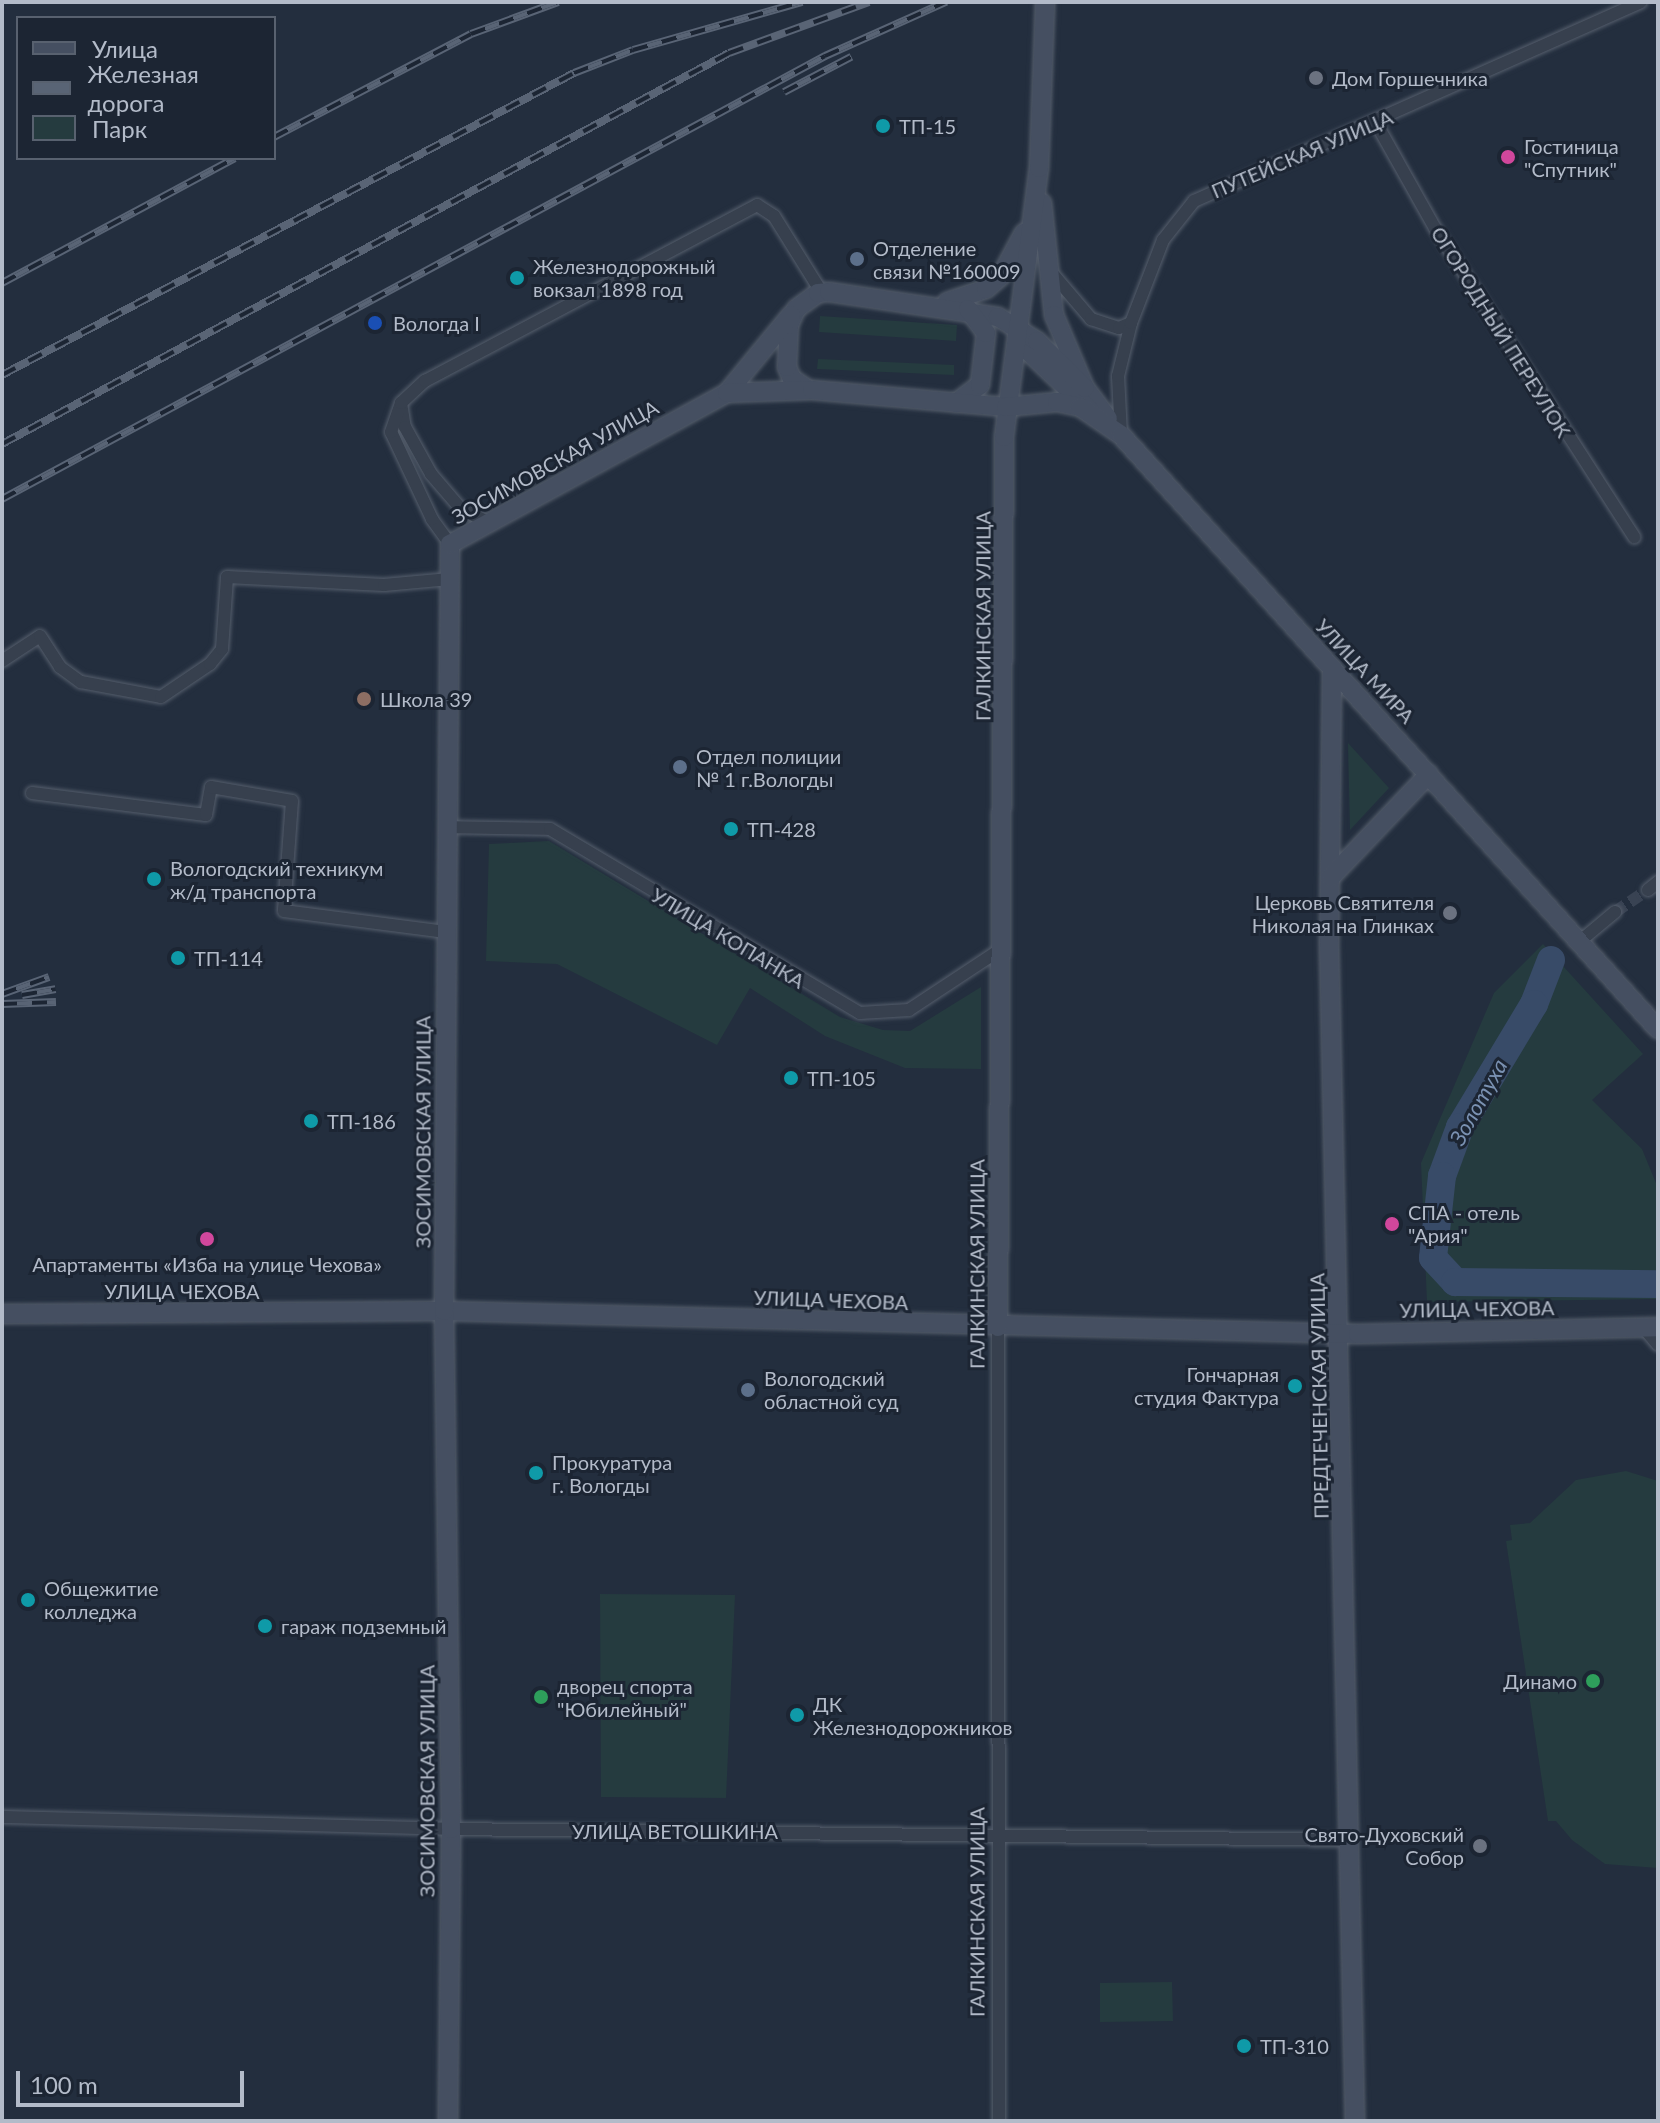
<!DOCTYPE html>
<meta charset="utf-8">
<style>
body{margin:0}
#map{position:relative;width:1660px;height:2123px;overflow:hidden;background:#232e3e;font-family:Lato,sans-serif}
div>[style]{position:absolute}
.green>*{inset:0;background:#253b3f}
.river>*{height:28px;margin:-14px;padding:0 14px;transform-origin:14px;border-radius:14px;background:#384b68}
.street-tunnel>*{height:12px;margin-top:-6px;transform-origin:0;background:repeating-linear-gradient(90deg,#394353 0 12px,transparent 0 18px)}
.roads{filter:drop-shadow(0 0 2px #555e6c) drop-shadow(0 0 2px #555e6c)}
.street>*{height:12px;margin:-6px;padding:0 6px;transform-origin:6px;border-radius:6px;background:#37404e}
.secondary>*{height:18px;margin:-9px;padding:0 9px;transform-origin:9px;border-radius:9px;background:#454f61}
.rail>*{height:8px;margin-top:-4px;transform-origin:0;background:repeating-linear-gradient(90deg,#1c2533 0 15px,#596475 0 30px);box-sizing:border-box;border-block:2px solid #596475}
.dots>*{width:22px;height:22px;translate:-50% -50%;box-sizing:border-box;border:4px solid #1c2533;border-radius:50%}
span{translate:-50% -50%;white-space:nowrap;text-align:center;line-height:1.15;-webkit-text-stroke:6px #1c2533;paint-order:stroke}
.poi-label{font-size:20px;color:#b3bbc9}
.left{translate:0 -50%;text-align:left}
.right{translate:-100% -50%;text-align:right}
.street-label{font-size:20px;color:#b3bbc9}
.water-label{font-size:22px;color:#7a91b2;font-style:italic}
.frame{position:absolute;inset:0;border:4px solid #b3bbc9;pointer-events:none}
.legend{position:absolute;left:16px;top:16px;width:260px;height:144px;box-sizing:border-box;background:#1c2533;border:2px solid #58616f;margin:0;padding:10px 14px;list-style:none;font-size:24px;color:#b3bbc9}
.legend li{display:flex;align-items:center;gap:16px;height:40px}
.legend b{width:40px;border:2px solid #58616f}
.scale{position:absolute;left:16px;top:2071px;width:228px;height:36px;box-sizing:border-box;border:4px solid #b3bbc9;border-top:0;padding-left:10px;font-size:24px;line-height:28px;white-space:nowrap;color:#b3bbc9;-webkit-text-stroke:6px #1c2533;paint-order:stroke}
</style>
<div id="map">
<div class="green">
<i style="clip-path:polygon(820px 316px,957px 325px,956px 341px,819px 332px)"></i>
<i style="clip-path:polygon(818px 359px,954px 365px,954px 375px,817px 369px)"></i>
<i style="clip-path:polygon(1348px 743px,1389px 788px,1350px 830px)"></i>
<i style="clip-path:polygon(549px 841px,840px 1017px,883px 1030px,910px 1031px,981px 987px,981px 1069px,905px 1068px,825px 1036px,750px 988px,717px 1045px,557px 964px,486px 961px,489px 844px)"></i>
<i style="clip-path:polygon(1543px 944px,1643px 1054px,1592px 1100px,1642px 1149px,1658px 1188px,1658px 1299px,1427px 1302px,1421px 1163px,1494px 993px)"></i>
<i style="clip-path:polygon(1626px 1471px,1658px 1481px,1658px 1868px,1605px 1864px,1572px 1840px,1556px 1821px,1548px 1821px,1506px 1541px,1512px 1540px,1510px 1525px,1530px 1523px,1576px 1480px)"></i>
<i style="clip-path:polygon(600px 1594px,735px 1595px,726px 1798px,601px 1797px)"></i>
<i style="clip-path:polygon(1172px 1982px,1173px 2021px,1100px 2022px,1100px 1983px)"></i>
</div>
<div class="river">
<i style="left:1551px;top:960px;width:47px;rotate:111.1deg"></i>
<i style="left:1534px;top:1004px;width:144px;rotate:121deg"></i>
<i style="left:1460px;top:1127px;width:52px;rotate:110.2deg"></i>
<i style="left:1442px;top:1176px;width:82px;rotate:96.3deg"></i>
<i style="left:1433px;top:1258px;width:33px;rotate:47deg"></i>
<i style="left:1455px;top:1282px;width:203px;rotate:0.6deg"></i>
</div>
<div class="street-tunnel">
<i style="left:1615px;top:912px;width:40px;rotate:-34deg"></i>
</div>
<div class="roads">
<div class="street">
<i style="left:1376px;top:123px;width:120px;rotate:60.7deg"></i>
<i style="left:1435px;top:228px;width:368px;rotate:57.2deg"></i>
<i style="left:1051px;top:272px;width:62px;rotate:49.6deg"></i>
<i style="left:1091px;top:319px;width:29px;rotate:18deg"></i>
<i style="left:1119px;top:328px;width:13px;rotate:-23deg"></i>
<i style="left:401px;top:403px;width:24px;rotate:81deg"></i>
<i style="left:405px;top:427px;width:54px;rotate:61deg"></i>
<i style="left:431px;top:474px;width:46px;rotate:49.4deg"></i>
<i style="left:461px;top:509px;width:30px;rotate:26deg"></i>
<i style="left:1121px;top:435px;width:59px;rotate:-92.9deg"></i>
<i style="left:1118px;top:376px;width:55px;rotate:-76.2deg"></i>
<i style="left:1131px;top:323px;width:89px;rotate:-68.9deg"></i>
<i style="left:1163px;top:240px;width:50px;rotate:-51.5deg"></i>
<i style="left:1194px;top:201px;width:489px;rotate:-24deg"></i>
<i style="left:450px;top:544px;width:31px;rotate:-126deg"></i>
<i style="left:432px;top:519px;width:96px;rotate:-115.2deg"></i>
<i style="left:391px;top:432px;width:31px;rotate:-71deg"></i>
<i style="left:401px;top:403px;width:33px;rotate:-43deg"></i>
<i style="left:425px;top:381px;width:376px;rotate:-27.9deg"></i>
<i style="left:757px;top:205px;width:20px;rotate:33deg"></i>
<i style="left:774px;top:216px;width:91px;rotate:58.1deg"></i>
<i style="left:2px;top:661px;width:45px;rotate:-33.3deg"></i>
<i style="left:40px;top:636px;width:37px;rotate:57deg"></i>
<i style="left:60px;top:667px;width:26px;rotate:36deg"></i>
<i style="left:81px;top:682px;width:81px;rotate:10.6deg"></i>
<i style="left:161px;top:697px;width:59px;rotate:-34deg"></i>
<i style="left:210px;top:664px;width:19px;rotate:-51deg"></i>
<i style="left:222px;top:649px;width:72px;rotate:-86deg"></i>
<i style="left:227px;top:577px;width:157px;rotate:2.9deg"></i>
<i style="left:384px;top:585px;width:66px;rotate:-5.2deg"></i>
<i style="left:32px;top:793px;width:175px;rotate:7.2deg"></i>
<i style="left:206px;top:815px;width:28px;rotate:-80deg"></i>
<i style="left:211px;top:787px;width:82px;rotate:9.8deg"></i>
<i style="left:292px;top:801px;width:110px;rotate:94.2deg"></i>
<i style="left:284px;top:911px;width:163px;rotate:7.4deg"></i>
<i style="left:446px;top:827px;width:104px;rotate:1.1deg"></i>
<i style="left:550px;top:829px;width:360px;rotate:30.7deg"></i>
<i style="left:860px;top:1013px;width:49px;rotate:-3.5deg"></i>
<i style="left:909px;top:1010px;width:110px;rotate:-33.5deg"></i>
<i style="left:1648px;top:890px;width:13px;rotate:-39deg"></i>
<i style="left:1579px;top:942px;width:47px;rotate:-39.8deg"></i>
<i style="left:998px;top:1327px;width:794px;rotate:89.93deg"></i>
<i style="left:1643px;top:1327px;width:23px;rotate:50deg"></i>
<i style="left:2px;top:1817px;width:449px;rotate:1.5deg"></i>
<i style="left:451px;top:1829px;width:897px;rotate:0.7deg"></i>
</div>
<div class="secondary">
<i style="left:1042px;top:203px;width:113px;rotate:83.9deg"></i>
<i style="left:1054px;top:315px;width:79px;rotate:67deg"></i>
<i style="left:1085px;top:388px;width:38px;rotate:53deg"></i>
<i style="left:947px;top:302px;width:41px;rotate:-18.4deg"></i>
<i style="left:986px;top:289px;width:20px;rotate:-41deg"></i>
<i style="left:1001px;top:276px;width:49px;rotate:-61.9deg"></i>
<i style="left:1021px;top:330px;width:21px;rotate:73deg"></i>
<i style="left:1027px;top:350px;width:86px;rotate:43.6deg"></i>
<i style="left:809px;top:390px;width:20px;rotate:-147deg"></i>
<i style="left:792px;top:379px;width:13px;rotate:-113deg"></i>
<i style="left:787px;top:367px;width:42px;rotate:-87.3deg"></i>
<i style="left:789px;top:325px;width:17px;rotate:-66deg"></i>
<i style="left:796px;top:309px;width:27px;rotate:-36deg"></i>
<i style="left:818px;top:293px;width:11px;rotate:-5deg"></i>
<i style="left:829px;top:292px;width:171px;rotate:8.4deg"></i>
<i style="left:998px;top:317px;width:46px;rotate:31.6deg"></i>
<i style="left:1037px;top:341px;width:67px;rotate:44.4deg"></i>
<i style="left:727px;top:393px;width:101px;rotate:-50.6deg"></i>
<i style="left:956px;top:403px;width:30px;rotate:-37deg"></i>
<i style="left:980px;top:385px;width:52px;rotate:-83.4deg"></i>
<i style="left:986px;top:333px;width:30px;rotate:-127deg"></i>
<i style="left:1332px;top:670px;width:272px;rotate:90.6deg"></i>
<i style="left:1329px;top:942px;width:1179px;rotate:88.74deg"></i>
<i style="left:1331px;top:877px;width:142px;rotate:-46.4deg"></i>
<i style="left:2px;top:1314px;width:442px;rotate:-0.4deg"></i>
<i style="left:444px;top:1311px;width:914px;rotate:1.44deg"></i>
<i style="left:1358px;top:1334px;width:300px;rotate:-1.3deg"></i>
<i style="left:998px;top:1327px;width:890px;rotate:-89.61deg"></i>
<i style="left:1004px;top:437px;width:271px;rotate:-82.6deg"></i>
<i style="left:1039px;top:168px;width:166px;rotate:-87.9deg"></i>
<i style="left:448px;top:2121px;width:292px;rotate:-89.4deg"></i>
<i style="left:451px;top:1829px;width:518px;rotate:-90.77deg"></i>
<i style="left:444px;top:1311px;width:767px;rotate:-89.55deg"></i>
<i style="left:450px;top:544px;width:315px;rotate:-28.6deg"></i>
<i style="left:727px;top:393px;width:85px;rotate:-2deg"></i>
<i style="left:812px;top:390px;width:195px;rotate:5deg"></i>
<i style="left:1006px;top:407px;width:51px;rotate:-5.6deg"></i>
<i style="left:1057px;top:402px;width:24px;rotate:12deg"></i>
<i style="left:1080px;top:407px;width:50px;rotate:34.3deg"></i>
<i style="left:1121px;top:435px;width:801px;rotate:47.89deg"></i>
</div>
</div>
<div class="rail">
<i style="left:784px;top:92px;width:76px;rotate:-27.6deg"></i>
<i style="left:274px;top:137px;width:222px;rotate:-27.6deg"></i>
<i style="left:471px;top:34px;width:93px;rotate:-20.2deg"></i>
<i style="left:2px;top:283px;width:264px;rotate:-28.2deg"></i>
<i style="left:2px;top:375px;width:647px;rotate:-27.83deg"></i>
<i style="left:574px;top:73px;width:63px;rotate:-21.3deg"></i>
<i style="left:633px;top:50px;width:176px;rotate:-15.9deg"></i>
<i style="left:2px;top:444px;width:825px;rotate:-28.27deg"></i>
<i style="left:729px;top:53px;width:149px;rotate:-20deg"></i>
<i style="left:2px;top:499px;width:935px;rotate:-28.29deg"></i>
<i style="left:825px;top:56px;width:133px;rotate:-24.1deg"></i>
<i style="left:2px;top:994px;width:50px;rotate:-19.9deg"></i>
<i style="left:22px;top:995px;width:34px;rotate:-10deg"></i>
<i style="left:2px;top:1004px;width:54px;rotate:-2.1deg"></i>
</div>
<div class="dots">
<i style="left:1316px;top:78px;background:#6b7280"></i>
<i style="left:883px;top:126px;background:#0f9aa8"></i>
<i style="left:1508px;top:157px;background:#d1479c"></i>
<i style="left:857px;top:259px;background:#5c6f8a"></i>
<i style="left:517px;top:278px;background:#0f9aa8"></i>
<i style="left:375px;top:323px;background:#1a4fb4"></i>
<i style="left:364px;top:699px;background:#8d6e63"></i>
<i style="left:680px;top:767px;background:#5c6f8a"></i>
<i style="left:731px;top:829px;background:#0f9aa8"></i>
<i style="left:154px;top:879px;background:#0f9aa8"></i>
<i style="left:1450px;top:913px;background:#6b7280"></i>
<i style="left:178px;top:958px;background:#0f9aa8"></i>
<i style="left:791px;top:1078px;background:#0f9aa8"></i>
<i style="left:311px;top:1121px;background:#0f9aa8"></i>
<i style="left:1392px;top:1224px;background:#d1479c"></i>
<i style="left:207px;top:1239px;background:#d1479c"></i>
<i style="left:1295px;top:1386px;background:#0f9aa8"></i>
<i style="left:748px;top:1390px;background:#5c6f8a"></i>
<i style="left:536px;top:1473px;background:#0f9aa8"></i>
<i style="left:28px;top:1600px;background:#0f9aa8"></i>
<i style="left:265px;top:1626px;background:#0f9aa8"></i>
<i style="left:1593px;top:1681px;background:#2e9e5b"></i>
<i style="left:541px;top:1697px;background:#2e9e5b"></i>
<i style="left:797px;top:1715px;background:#0f9aa8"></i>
<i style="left:1480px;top:1846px;background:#6b7280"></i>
<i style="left:1244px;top:2046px;background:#0f9aa8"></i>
</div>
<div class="poi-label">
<span class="left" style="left:1332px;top:78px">Дом Горшечника</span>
<span class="left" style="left:899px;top:126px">ТП-15</span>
<span class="left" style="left:1524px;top:158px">Гостиница<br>"Спутник"</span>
<span class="left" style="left:873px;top:260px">Отделение<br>связи №160009</span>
<span class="left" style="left:533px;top:278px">Железнодорожный<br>вокзал 1898 год</span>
<span class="left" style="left:393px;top:323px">Вологда I</span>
<span class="left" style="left:380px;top:699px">Школа 39</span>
<span class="left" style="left:696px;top:768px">Отдел полиции<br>№ 1 г.Вологды</span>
<span class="left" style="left:747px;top:829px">ТП-428</span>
<span class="left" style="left:170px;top:880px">Вологодский техникум<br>ж/д транспорта</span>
<span class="right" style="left:1434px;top:914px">Церковь Святителя<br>Николая на Глинках</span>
<span class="left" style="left:194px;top:958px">ТП-114</span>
<span class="left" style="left:807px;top:1078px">ТП-105</span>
<span class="left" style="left:327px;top:1121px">ТП-186</span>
<span class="left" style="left:1408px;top:1224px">СПА - отель<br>"Ария"</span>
<span style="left:207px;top:1264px">Апартаменты «Изба на улице Чехова»</span>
<span class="right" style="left:1279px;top:1386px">Гончарная<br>студия Фактура</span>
<span class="left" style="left:764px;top:1390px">Вологодский<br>областной суд</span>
<span class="left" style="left:552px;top:1474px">Прокуратура<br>г. Вологды</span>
<span class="left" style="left:44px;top:1600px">Общежитие<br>колледжа</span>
<span class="left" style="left:281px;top:1626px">гараж подземный</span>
<span class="right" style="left:1577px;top:1681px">Динамо</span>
<span class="left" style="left:557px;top:1698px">дворец спорта<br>"Юбилейный"</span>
<span class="left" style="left:813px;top:1716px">ДК<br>Железнодорожников</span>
<span class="right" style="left:1464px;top:1846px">Свято-Духовский<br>Собор</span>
<span class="left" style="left:1260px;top:2046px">ТП-310</span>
</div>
<div class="street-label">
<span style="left:1302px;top:154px;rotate:-23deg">ПУТЕЙСКАЯ УЛИЦА</span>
<span style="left:1501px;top:332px;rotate:58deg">ОГОРОДНЫЙ ПЕРЕУЛОК</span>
<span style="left:555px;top:462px;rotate:-29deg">ЗОСИМОВСКАЯ УЛИЦА</span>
<span style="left:983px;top:616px;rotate:-90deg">ГАЛКИНСКАЯ УЛИЦА</span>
<span style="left:1365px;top:671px;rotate:47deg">УЛИЦА МИРА</span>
<span style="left:728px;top:938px;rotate:31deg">УЛИЦА КОПАНКА</span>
<span style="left:423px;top:1132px;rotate:-90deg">ЗОСИМОВСКАЯ УЛИЦА</span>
<span style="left:977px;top:1264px;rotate:-90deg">ГАЛКИНСКАЯ УЛИЦА</span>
<span style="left:182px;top:1291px">УЛИЦА ЧЕХОВА</span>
<span style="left:831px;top:1300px;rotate:2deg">УЛИЦА ЧЕХОВА</span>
<span style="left:1477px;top:1309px;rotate:-1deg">УЛИЦА ЧЕХОВА</span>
<span style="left:1319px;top:1396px;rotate:-91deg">ПРЕДТЕЧЕНСКАЯ УЛИЦА</span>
<span style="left:427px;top:1781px;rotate:-90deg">ЗОСИМОВСКАЯ УЛИЦА</span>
<span style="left:675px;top:1831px">УЛИЦА ВЕТОШКИНА</span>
<span style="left:977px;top:1912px;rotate:-90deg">ГАЛКИНСКАЯ УЛИЦА</span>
</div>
<div class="water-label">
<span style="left:1478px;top:1102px;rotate:-61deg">Золотуха</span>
</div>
<div class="frame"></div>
<ul class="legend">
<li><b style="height:10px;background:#454f61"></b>Улица</li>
<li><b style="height:10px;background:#596475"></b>Железная дорога</li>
<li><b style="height:22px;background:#253b3f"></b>Парк</li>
</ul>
<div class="scale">100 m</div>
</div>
